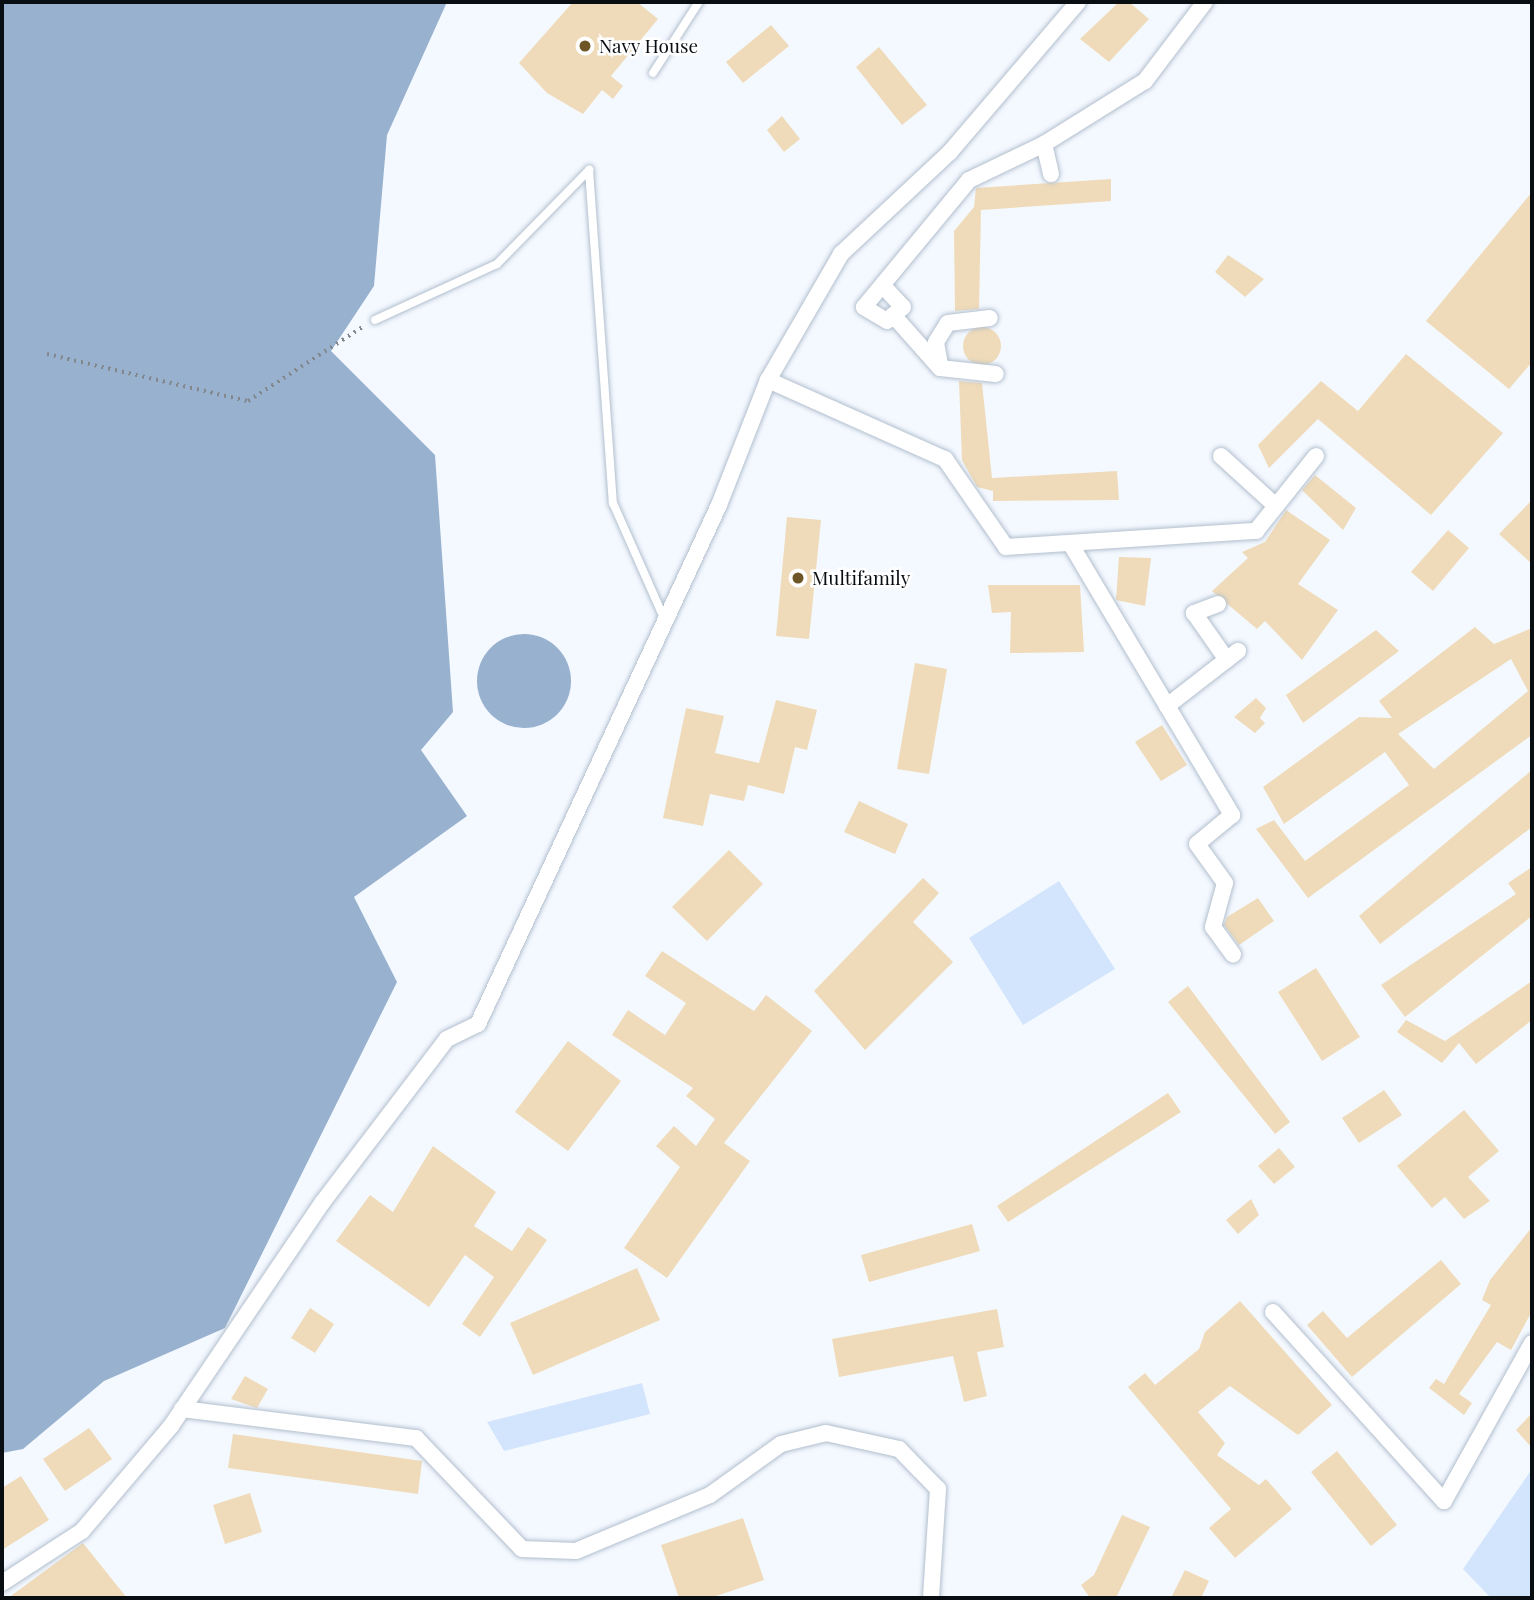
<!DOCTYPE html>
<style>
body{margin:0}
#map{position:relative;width:1534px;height:1600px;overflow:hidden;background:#f4f9ff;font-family:"Playfair Display",serif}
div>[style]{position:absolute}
.green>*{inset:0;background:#d2e5fc}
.water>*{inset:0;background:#98b1ce}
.round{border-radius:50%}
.building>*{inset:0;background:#efdbb9}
.path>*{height:3.5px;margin-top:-1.75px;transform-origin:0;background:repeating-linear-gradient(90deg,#82878d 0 2px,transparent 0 7px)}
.roads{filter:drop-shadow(0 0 2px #b2bfce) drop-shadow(0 0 2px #b2bfce)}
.service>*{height:8px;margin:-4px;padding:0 4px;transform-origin:4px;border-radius:4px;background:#fff}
.minor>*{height:16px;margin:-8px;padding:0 8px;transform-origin:8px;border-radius:8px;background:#fff}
.dots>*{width:19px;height:19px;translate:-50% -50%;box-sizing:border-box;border:4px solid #fff;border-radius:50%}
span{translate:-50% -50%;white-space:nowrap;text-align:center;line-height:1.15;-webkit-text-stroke:5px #fff;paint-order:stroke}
.poi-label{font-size:19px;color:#090e13}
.left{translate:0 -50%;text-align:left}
.frame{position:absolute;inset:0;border:4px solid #090e13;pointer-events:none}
</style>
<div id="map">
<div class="green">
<i style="clip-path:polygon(1059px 881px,1115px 969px,1023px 1025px,969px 938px)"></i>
<i style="clip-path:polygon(642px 1383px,650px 1414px,504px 1451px,487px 1422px)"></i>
<i style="clip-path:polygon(1532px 1469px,1532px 1598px,1491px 1598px,1463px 1569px)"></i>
</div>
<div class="water">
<i style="clip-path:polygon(2px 2px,447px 2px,387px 135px,374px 286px,331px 351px,435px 455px,453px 712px,421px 750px,467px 816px,354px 897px,397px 982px,225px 1328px,104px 1381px,23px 1449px,2px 1453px)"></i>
<i class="round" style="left:477px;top:634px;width:94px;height:94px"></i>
</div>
<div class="building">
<i style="clip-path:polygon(573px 2px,637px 2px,658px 19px,611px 76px,623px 86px,613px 99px,602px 90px,583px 114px,547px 93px,519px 63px)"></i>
<i style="clip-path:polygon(1119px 2px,1129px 2px,1149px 19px,1109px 62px,1080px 39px)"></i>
<i style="clip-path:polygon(771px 25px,789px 46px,743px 83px,726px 62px)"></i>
<i style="clip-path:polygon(879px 47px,927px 105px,902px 125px,856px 67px)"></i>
<i style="clip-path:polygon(782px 116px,800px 139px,784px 152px,767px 130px)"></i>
<i style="clip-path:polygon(1111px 179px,1111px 201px,981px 210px,979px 309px,955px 311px,954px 231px,974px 207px,976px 188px)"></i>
<i style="clip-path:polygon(1532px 192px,1532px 362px,1509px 389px,1426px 321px)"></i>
<i style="clip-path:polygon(1228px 255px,1264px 279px,1245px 297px,1215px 272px)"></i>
<i class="round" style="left:963px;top:327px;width:38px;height:38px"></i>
<i style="clip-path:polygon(1406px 354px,1503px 433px,1431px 515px,1318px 419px,1269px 468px,1258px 445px,1321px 381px,1358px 411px)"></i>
<i style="clip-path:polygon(959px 381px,982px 383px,992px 478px,1117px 471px,1119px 500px,993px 501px,993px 491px,977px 487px,962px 460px)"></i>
<i style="clip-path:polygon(1315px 475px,1356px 508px,1343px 530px,1302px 490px)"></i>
<i style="clip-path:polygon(1532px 500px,1532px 564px,1499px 534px)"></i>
<i style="clip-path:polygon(1286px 510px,1330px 540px,1298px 584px,1338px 610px,1302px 660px,1265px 621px,1257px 629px,1212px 591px,1248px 558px,1242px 552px,1265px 542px)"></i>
<i style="clip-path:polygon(787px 517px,821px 520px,809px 639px,776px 636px)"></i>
<i style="clip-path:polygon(1448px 530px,1469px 548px,1433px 591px,1411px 572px)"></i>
<i style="clip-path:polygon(1119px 557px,1151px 558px,1145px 606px,1116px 600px)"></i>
<i style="clip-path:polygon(988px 585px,1080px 585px,1084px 652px,1010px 653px,1011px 612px,992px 613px)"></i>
<i style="clip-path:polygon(evenodd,1475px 627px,1494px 644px,1532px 628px,1532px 735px,1308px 898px,1256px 829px,1274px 820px,1305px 861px,1409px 785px,1385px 752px,1284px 824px,1263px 787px,1359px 717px,1392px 718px,1379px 701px,1475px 627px,1511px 659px,1528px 691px,1434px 769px,1398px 734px,1511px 659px)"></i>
<i style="clip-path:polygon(1376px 630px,1399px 651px,1303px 723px,1286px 695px)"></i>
<i style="clip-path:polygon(915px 663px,947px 669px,929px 774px,897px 769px)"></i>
<i style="clip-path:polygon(1256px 698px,1266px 708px,1260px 718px,1265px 723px,1255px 733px,1234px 717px)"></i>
<i style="clip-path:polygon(776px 700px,817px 710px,807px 750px,795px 747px,784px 794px,748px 785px,744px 801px,710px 794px,703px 826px,663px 818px,686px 708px,724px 716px,715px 753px,759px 763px)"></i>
<i style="clip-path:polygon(1162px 725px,1187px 765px,1161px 781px,1135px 742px)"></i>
<i style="clip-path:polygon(1532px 770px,1532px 827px,1380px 944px,1359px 916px)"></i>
<i style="clip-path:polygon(859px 801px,908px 824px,895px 854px,844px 832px)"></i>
<i style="clip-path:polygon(729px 850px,763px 884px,707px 941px,672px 907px)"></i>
<i style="clip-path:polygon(1532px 867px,1532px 916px,1405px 1017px,1381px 985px,1516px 894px,1508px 883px)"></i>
<i style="clip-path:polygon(923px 878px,939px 893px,913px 922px,953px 962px,865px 1050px,814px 991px)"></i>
<i style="clip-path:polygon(1258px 898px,1274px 921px,1239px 945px,1224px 925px,1227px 917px)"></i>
<i style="clip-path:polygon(662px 951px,754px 1011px,766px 995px,812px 1031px,724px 1143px,750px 1161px,667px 1278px,624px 1248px,680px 1167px,656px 1146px,674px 1126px,696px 1146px,715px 1119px,686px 1096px,693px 1088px,612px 1035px,628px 1010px,665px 1035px,686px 1003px,645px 976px)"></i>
<i style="clip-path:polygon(1316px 968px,1360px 1037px,1322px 1061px,1278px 992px)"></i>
<i style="clip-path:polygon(1532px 981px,1532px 1020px,1476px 1064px,1459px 1043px,1442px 1063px,1397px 1032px,1406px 1020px,1445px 1041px)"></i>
<i style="clip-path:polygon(1188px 986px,1290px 1122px,1275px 1134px,1168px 1002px)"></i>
<i style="clip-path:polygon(568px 1041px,621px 1081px,568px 1151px,515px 1112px)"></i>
<i style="clip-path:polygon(1384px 1090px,1402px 1115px,1359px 1143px,1342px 1118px)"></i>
<i style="clip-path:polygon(1168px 1093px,1181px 1112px,1008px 1222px,997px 1206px)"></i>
<i style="clip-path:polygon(1464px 1110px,1499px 1151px,1468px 1177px,1490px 1201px,1464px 1219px,1445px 1197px,1432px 1208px,1397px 1166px)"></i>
<i style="clip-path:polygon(433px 1146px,496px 1192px,474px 1226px,512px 1251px,528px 1227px,547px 1240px,480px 1337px,462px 1324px,494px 1277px,465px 1255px,429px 1307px,336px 1241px,370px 1195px,393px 1212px)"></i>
<i style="clip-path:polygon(1279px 1148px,1295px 1167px,1274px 1184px,1258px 1166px)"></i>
<i style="clip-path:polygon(1251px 1199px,1259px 1215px,1238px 1234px,1226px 1220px)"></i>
<i style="clip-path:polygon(972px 1224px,980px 1251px,869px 1282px,861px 1255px)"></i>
<i style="clip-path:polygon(1532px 1227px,1532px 1311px,1511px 1350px,1497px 1342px,1459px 1394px,1472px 1403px,1464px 1415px,1429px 1388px,1436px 1379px,1444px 1384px,1491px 1305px,1482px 1300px,1490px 1280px)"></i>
<i style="clip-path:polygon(1441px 1260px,1461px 1284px,1352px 1377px,1307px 1325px,1323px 1311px,1347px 1338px)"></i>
<i style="clip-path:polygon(637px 1268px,660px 1320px,533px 1375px,510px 1323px)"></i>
<i style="clip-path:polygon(1240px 1301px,1332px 1405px,1298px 1435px,1230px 1386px,1198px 1412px,1225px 1443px,1217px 1455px,1259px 1485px,1266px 1479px,1292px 1509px,1235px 1558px,1209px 1528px,1231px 1509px,1128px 1387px,1145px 1373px,1155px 1385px,1199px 1349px,1205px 1332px)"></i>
<i style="clip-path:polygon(310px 1308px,334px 1324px,315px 1353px,291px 1338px)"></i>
<i style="clip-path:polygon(997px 1309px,1004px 1347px,977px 1352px,987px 1396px,964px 1402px,953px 1356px,839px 1377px,832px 1339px)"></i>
<i style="clip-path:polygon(245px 1376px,268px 1389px,257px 1408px,231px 1399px)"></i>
<i style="clip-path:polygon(1532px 1413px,1532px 1448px,1516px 1430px)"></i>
<i style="clip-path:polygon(89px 1428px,112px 1459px,65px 1491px,43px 1459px)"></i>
<i style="clip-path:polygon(233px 1434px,422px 1461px,418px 1494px,228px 1468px)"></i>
<i style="clip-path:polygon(1337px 1451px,1397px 1525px,1371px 1546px,1311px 1472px)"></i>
<i style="clip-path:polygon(21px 1476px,49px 1520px,2px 1550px,2px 1488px)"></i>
<i style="clip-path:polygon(250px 1493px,262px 1532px,225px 1544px,213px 1505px)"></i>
<i style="clip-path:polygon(1122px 1515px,1150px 1527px,1116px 1598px,1090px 1598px,1081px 1585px,1094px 1575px)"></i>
<i style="clip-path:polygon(743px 1518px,764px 1580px,710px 1598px,679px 1598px,661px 1545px)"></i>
<i style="clip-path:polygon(83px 1543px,127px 1598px,8px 1598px)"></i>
<i style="clip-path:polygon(1185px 1570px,1209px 1581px,1201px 1598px,1171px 1598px)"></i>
</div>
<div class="path">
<i style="left:47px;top:354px;width:206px;rotate:13.2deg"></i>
<i style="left:248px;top:401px;width:138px;rotate:-32.9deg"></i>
</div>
<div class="roads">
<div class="service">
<i style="left:653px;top:73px;width:85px;rotate:-57.1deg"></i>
<i style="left:375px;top:320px;width:134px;rotate:-24.7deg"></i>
<i style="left:497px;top:264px;width:132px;rotate:-45.6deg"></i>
<i style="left:589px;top:170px;width:334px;rotate:85.9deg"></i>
<i style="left:613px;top:503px;width:126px;rotate:66.1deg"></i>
</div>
<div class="minor">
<i style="left:1051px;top:174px;width:31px;rotate:-103deg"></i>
<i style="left:1044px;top:144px;width:119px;rotate:-32deg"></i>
<i style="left:1145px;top:81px;width:99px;rotate:-52.8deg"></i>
<i style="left:885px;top:288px;width:26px;rotate:47deg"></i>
<i style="left:903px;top:307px;width:21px;rotate:139deg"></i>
<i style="left:887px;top:321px;width:27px;rotate:-149deg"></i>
<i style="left:864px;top:307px;width:165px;rotate:-50.4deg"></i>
<i style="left:969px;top:180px;width:83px;rotate:-25.6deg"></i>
<i style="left:893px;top:315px;width:71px;rotate:48.4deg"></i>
<i style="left:940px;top:368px;width:56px;rotate:6.1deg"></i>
<i style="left:940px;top:365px;width:23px;rotate:-100deg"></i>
<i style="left:936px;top:342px;width:22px;rotate:-58deg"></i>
<i style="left:948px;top:323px;width:42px;rotate:-6.8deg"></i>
<i style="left:768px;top:380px;width:194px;rotate:24.1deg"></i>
<i style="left:945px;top:459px;width:107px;rotate:55.3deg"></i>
<i style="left:1006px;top:547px;width:251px;rotate:-3.7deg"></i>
<i style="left:1256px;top:531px;width:96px;rotate:-51.3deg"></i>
<i style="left:1221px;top:456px;width:74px;rotate:42.3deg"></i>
<i style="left:1070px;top:543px;width:317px;rotate:59.2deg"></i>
<i style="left:1232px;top:815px;width:45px;rotate:140.4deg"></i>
<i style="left:1197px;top:844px;width:48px;rotate:54.3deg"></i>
<i style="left:1225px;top:883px;width:46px;rotate:105.3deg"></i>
<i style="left:1213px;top:927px;width:34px;rotate:54deg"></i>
<i style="left:1218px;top:604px;width:26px;rotate:159deg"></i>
<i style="left:1194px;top:613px;width:57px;rotate:54.9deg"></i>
<i style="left:1167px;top:706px;width:90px;rotate:-37.8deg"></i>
<i style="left:1273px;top:1312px;width:255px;rotate:47.9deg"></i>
<i style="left:1444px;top:1501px;width:181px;rotate:-60.9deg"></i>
<i style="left:182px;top:1409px;width:236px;rotate:7.1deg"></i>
<i style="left:416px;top:1438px;width:153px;rotate:46.3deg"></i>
<i style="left:522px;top:1549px;width:54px;rotate:2.1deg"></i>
<i style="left:576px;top:1551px;width:145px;rotate:-22.7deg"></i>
<i style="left:710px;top:1495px;width:87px;rotate:-35.7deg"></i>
<i style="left:781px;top:1444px;width:46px;rotate:-13.7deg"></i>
<i style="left:826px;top:1433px;width:75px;rotate:12.4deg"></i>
<i style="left:899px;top:1449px;width:56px;rotate:45.7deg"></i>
<i style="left:938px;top:1489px;width:109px;rotate:93.7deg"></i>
<i style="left:2px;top:1583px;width:95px;rotate:-33deg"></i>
<i style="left:82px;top:1531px;width:138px;rotate:-49.7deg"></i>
<i style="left:171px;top:1426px;width:269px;rotate:-55.9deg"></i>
<i style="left:322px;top:1203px;width:206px;rotate:-52.7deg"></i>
<i style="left:447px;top:1039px;width:34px;rotate:-26deg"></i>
<i style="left:478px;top:1024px;width:572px;rotate:-65.09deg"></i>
<i style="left:719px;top:505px;width:134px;rotate:-68.6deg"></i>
<i style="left:768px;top:380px;width:146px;rotate:-59.9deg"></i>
<i style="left:841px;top:254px;width:149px;rotate:-43.1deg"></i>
<i style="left:950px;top:152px;width:197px;rotate:-49.5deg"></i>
</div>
</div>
<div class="dots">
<i style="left:585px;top:46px;background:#6e5526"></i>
<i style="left:798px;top:578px;background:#6e5526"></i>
</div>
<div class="poi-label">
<span class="left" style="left:599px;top:46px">Navy House</span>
<span class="left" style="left:812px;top:578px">Multifamily</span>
</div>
<div class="frame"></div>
</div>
